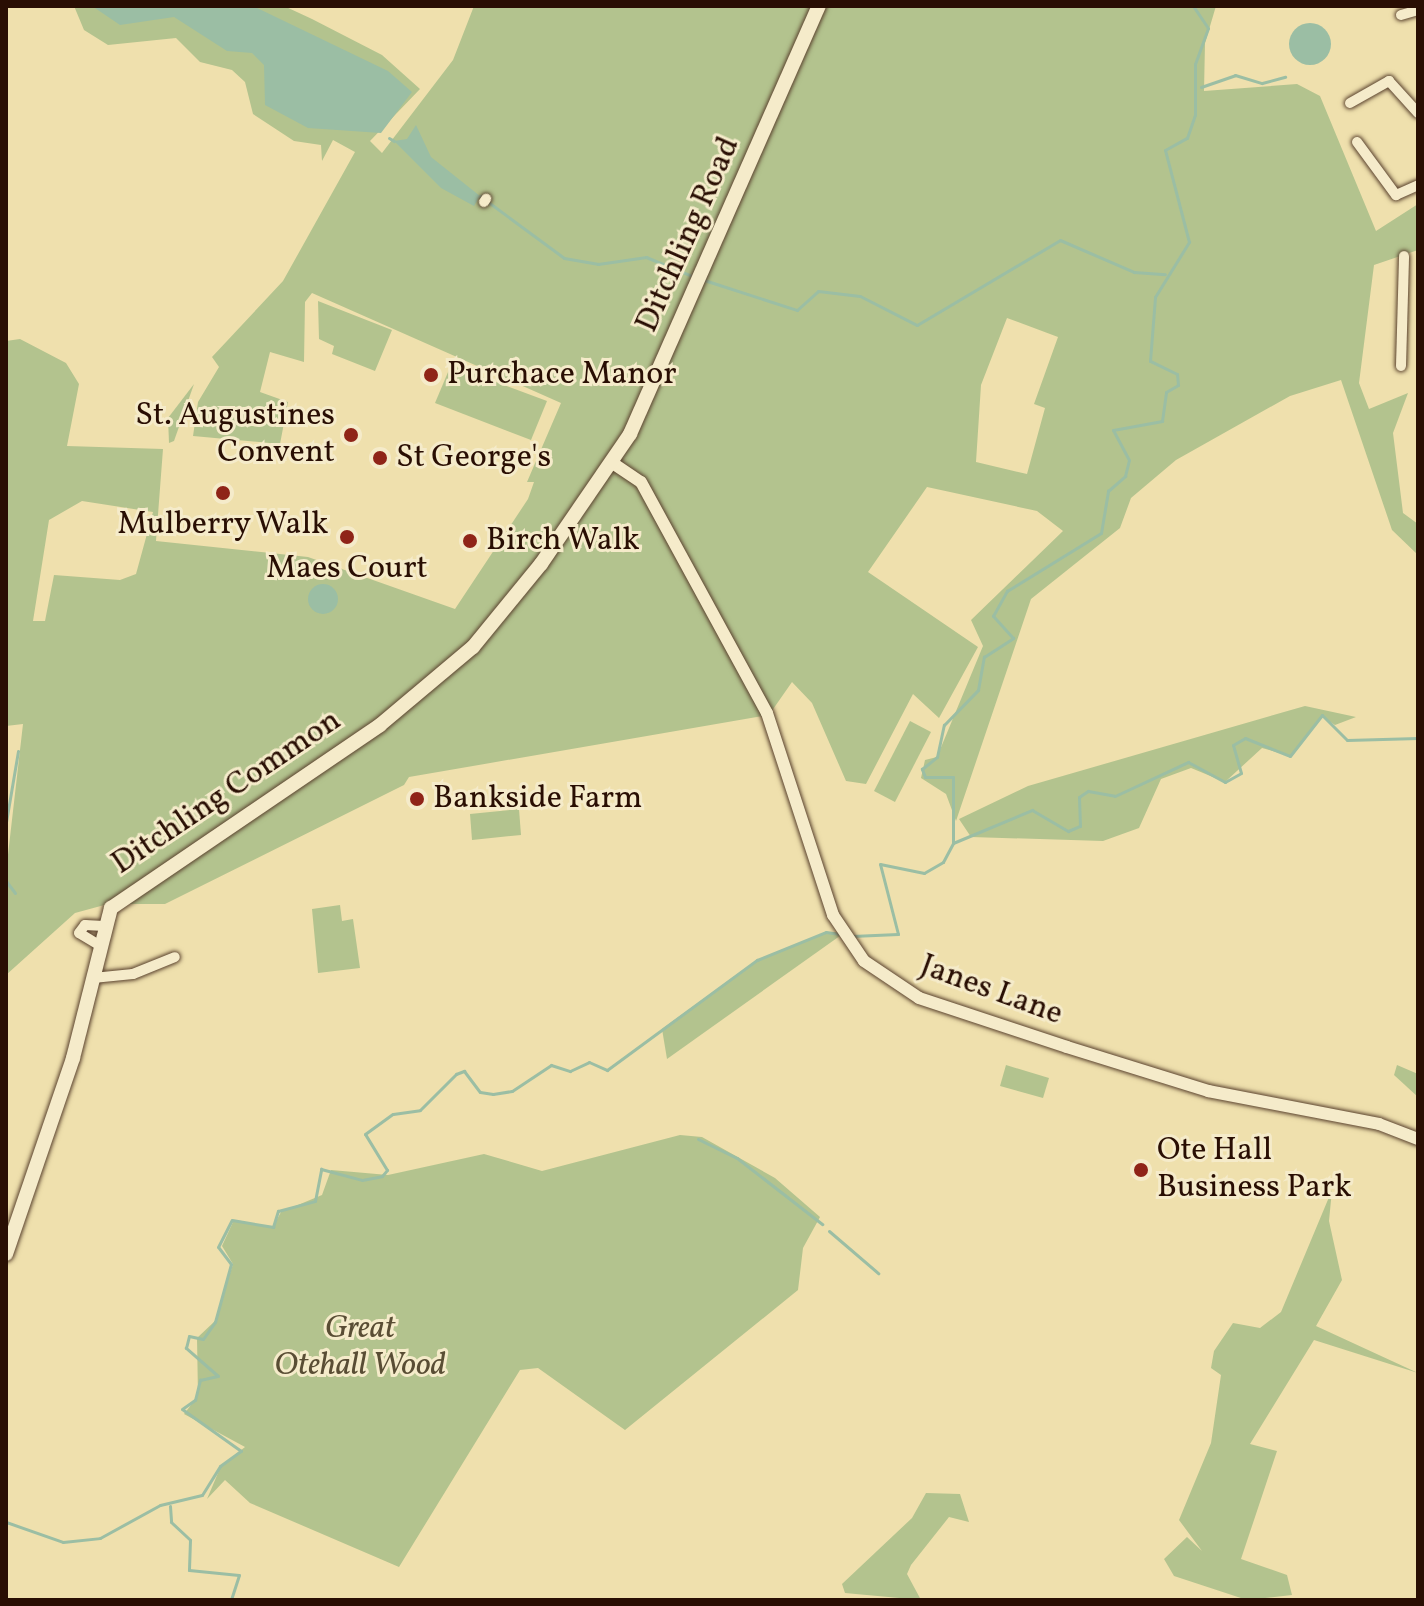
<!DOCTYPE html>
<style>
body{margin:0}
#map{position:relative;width:1424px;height:1606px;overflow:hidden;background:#efe0ad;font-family:Vollkorn,serif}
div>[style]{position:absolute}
.green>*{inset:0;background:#b3c38e}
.water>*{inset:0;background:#9bbea4}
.round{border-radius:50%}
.stream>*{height:3px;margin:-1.5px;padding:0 1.5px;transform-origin:1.5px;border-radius:1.5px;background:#9bbea4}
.roads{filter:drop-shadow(0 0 2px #5a422e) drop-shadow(0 0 2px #5a422e)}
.minor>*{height:10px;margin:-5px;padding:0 5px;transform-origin:5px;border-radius:5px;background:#f5ebca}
.tertiary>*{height:12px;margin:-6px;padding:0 6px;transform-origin:6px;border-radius:6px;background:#f5ebca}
.secondary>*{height:14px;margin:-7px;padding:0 7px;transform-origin:7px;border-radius:7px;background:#f5ebca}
.dots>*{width:22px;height:22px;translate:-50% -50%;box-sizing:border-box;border:4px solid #f5ebca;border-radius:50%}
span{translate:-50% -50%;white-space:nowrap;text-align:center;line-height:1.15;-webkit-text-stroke:6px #f5ebca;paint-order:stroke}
.street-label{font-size:32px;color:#290e03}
.poi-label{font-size:32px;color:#290e03}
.left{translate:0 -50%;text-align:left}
.right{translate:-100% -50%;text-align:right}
.park-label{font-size:32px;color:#594d34;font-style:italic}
.frame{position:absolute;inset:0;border:8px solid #290e03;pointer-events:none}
</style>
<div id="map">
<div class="green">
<i style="clip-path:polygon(evenodd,74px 6px,284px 6px,312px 19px,382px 55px,420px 89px,370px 141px,382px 153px,453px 60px,474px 6px,1216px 6px,1205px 43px,1204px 91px,1297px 84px,1320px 96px,1376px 231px,1418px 204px,1418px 250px,1374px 265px,1359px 383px,1369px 409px,1408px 393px,1393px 433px,1403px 513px,1418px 524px,1418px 555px,1392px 530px,1341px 380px,1290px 396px,1176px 460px,1131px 498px,1120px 528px,1031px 599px,956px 821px,946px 794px,921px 778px,925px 760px,937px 757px,983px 646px,971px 620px,1063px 531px,1037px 511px,927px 487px,868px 572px,978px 647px,939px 718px,913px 694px,866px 784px,846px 781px,812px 703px,792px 682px,769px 715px,409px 777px,404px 785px,165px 904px,108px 904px,75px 913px,6px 975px,6px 872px,23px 724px,6px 726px,6px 341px,20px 339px,66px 363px,79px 384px,67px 446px,163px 449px,156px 541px,308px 557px,455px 609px,528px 499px,534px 482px,527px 482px,561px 403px,312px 293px,305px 302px,304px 362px,270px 352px,260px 392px,288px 402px,280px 444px,193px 436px,198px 402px,219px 367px,212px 357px,283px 281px,355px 152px,333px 140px,322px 161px,321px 145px,294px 141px,253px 114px,245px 82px,232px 70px,200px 62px,176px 38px,108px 45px,84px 30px,74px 6px,1007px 318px,1058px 337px,1034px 404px,1045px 408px,1027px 474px,976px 462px,981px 385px,1007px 318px,74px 6px,82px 501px,153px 512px,136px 574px,120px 580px,54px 575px,45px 621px,33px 621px,49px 520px,82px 501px)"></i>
<i style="clip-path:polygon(318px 301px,392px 330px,375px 371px,332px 354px,334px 346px,319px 339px)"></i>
<i style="clip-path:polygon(451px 365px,547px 401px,531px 440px,435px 403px)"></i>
<i style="clip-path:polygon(194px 384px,174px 441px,169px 443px,168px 418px)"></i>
<i style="clip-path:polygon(1305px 706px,1356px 717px,1335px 725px,1321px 716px,1290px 756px,1262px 748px,1225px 782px,1191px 768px,1161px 779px,1139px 828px,1103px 841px,971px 837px,959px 819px,1028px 786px)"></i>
<i style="clip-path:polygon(910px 721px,931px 732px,895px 802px,874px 791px)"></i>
<i style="clip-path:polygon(519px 809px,521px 835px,472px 840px,470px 814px)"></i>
<i style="clip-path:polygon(340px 905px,342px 921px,353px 919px,360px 968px,318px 973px,312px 909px)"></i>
<i style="clip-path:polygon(826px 932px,844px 933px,667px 1059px,662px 1029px,757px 960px)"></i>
<i style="clip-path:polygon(1006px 1065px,1049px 1078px,1043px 1098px,1000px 1086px)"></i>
<i style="clip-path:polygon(1397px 1065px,1418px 1074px,1418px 1097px,1394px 1075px)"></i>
<i style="clip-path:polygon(680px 1135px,702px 1137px,775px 1178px,820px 1217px,803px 1248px,798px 1290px,625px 1430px,538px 1368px,520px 1370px,399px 1567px,250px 1503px,225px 1480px,207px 1499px,221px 1466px,245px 1447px,184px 1414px,198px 1396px,197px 1338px,215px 1321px,233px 1264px,222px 1246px,234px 1220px,273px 1227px,281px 1212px,322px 1195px,331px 1170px,388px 1175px,484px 1154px,542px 1171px)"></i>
<i style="clip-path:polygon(1332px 1190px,1329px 1221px,1342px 1280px,1316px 1326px,1418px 1373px,1314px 1340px,1250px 1444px,1277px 1451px,1241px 1559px,1287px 1575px,1292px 1595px,1247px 1600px,1174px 1576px,1164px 1559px,1187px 1537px,1202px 1551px,1179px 1520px,1211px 1443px,1221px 1375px,1211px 1368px,1214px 1351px,1233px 1323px,1260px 1328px,1281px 1312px)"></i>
<i style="clip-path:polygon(926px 1493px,960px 1494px,969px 1522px,949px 1517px,911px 1565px,907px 1574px,921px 1600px,845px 1593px,842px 1584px,912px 1518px)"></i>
</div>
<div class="water">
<i style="clip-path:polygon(92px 6px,253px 6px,388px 71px,412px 92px,381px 133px,308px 128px,265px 105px,264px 65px,252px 53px,227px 51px,174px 17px,120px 25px)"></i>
<i class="round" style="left:1289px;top:23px;width:42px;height:42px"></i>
<i style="clip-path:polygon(416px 125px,431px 157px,480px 196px,474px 206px,441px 188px,394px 141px,407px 139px)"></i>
<i class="round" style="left:308px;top:584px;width:30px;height:30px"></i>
</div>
<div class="stream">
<i style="left:1201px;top:87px;width:36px;rotate:-19deg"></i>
<i style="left:1235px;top:75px;width:28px;rotate:17deg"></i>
<i style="left:1262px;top:83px;width:24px;rotate:-15deg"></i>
<i style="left:389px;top:138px;width:6px;rotate:31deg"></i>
<i style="left:480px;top:196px;width:104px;rotate:36.4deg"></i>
<i style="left:564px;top:258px;width:35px;rotate:10deg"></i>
<i style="left:598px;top:264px;width:49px;rotate:-8.3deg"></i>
<i style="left:646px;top:257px;width:52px;rotate:22.6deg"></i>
<i style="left:704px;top:280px;width:98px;rotate:17.9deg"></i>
<i style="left:797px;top:310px;width:28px;rotate:-42deg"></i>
<i style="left:818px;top:291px;width:42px;rotate:6.8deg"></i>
<i style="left:860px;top:296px;width:64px;rotate:27deg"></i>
<i style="left:917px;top:325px;width:166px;rotate:-30.7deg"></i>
<i style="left:1060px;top:240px;width:81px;rotate:23.4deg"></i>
<i style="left:1134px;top:272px;width:31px;rotate:4deg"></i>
<i style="left:6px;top:822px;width:72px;rotate:-80.4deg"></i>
<i style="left:953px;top:843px;width:86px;rotate:-22.7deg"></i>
<i style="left:1032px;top:810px;width:42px;rotate:30.3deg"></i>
<i style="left:1068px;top:831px;width:13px;rotate:-23deg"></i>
<i style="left:1080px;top:826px;width:29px;rotate:-92deg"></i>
<i style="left:1079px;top:797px;width:11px;rotate:-34deg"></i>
<i style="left:1088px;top:791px;width:27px;rotate:10deg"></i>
<i style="left:1115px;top:796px;width:81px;rotate:-25deg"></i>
<i style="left:1188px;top:762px;width:42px;rotate:28.4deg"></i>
<i style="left:1225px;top:782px;width:18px;rotate:-29deg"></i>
<i style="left:1241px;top:773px;width:29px;rotate:-106deg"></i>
<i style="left:1233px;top:745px;width:14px;rotate:-30deg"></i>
<i style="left:1245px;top:738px;width:48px;rotate:21.8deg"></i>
<i style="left:1290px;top:756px;width:52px;rotate:-52deg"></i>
<i style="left:1322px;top:715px;width:35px;rotate:45deg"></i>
<i style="left:1347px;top:740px;width:71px;rotate:-1.6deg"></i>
<i style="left:6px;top:881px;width:15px;rotate:53deg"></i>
<i style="left:852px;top:936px;width:46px;rotate:-2.5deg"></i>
<i style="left:898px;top:934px;width:72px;rotate:-104.4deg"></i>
<i style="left:880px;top:864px;width:45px;rotate:11.6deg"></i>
<i style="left:924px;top:873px;width:22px;rotate:-30deg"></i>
<i style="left:943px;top:862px;width:21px;rotate:-62deg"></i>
<i style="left:953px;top:843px;width:66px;rotate:-90deg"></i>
<i style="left:953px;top:777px;width:28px;rotate:180deg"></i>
<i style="left:925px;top:777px;width:9px;rotate:-111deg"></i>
<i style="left:922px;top:769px;width:19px;rotate:-39deg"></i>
<i style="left:937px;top:757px;width:33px;rotate:-78deg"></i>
<i style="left:944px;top:725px;width:49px;rotate:-45.8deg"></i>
<i style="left:978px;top:690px;width:34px;rotate:-80deg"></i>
<i style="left:984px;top:657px;width:35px;rotate:-33deg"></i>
<i style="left:1013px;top:638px;width:30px;rotate:-132deg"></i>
<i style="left:993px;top:616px;width:29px;rotate:-61deg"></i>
<i style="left:1007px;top:591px;width:110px;rotate:-31.7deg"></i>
<i style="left:1101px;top:533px;width:43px;rotate:-80.5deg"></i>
<i style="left:1108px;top:491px;width:23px;rotate:-41deg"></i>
<i style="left:1125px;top:476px;width:16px;rotate:-76deg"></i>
<i style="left:1129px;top:460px;width:34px;rotate:-118deg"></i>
<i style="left:1113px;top:430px;width:50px;rotate:-10.4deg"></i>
<i style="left:1162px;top:421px;width:29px;rotate:-82deg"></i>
<i style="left:1166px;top:392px;width:14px;rotate:-30deg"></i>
<i style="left:1178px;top:385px;width:11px;rotate:-95deg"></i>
<i style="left:1177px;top:374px;width:30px;rotate:-154deg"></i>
<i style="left:1150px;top:361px;width:64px;rotate:-85.5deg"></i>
<i style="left:1155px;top:297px;width:65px;rotate:-58.3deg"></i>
<i style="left:1189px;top:242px;width:95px;rotate:-104.6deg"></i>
<i style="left:1165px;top:150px;width:25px;rotate:-29deg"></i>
<i style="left:1187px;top:138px;width:24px;rotate:-71deg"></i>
<i style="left:1195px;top:115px;width:51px;rotate:-90deg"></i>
<i style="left:1195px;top:64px;width:38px;rotate:-70deg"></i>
<i style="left:1208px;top:28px;width:27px;rotate:-124deg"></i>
<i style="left:698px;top:1139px;width:43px;rotate:26deg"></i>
<i style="left:737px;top:1158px;width:108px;rotate:37.8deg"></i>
<i style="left:829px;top:1231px;width:65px;rotate:40.6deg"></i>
<i style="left:170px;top:1506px;width:16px;rotate:86deg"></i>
<i style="left:171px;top:1522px;width:26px;rotate:43deg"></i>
<i style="left:190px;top:1540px;width:30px;rotate:92deg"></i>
<i style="left:189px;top:1570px;width:50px;rotate:5.7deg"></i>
<i style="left:239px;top:1575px;width:26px;rotate:108deg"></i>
<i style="left:6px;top:1522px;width:60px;rotate:19.3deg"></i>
<i style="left:63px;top:1542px;width:37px;rotate:-6deg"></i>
<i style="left:100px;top:1538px;width:68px;rotate:-28.8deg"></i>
<i style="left:160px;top:1505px;width:43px;rotate:-13.4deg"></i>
<i style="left:202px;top:1495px;width:34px;rotate:-58deg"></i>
<i style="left:220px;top:1466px;width:26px;rotate:-36deg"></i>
<i style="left:241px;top:1451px;width:72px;rotate:-144.6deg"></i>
<i style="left:182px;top:1409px;width:16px;rotate:-35deg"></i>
<i style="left:195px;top:1400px;width:21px;rotate:-76deg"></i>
<i style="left:200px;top:1380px;width:18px;rotate:-13deg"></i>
<i style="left:218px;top:1376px;width:43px;rotate:-138.8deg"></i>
<i style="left:186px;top:1348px;width:12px;rotate:-76deg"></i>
<i style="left:189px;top:1336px;width:14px;rotate:12deg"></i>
<i style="left:203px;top:1339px;width:21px;rotate:-55deg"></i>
<i style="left:215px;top:1322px;width:60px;rotate:-74.6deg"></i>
<i style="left:231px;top:1264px;width:21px;rotate:-127deg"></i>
<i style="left:218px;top:1247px;width:30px;rotate:-63deg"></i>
<i style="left:232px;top:1220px;width:42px;rotate:9.7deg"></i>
<i style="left:273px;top:1227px;width:17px;rotate:-73deg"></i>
<i style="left:278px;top:1211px;width:38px;rotate:-15deg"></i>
<i style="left:315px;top:1201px;width:33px;rotate:-79deg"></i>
<i style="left:321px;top:1169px;width:42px;rotate:15deg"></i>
<i style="left:362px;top:1180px;width:20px;rotate:-11deg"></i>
<i style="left:382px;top:1176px;width:8px;rotate:-50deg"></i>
<i style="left:387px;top:1170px;width:42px;rotate:-121.4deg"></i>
<i style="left:365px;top:1134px;width:34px;rotate:-36deg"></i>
<i style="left:393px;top:1114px;width:27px;rotate:-8deg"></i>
<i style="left:420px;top:1110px;width:51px;rotate:-45deg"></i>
<i style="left:456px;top:1074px;width:9px;rotate:-21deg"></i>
<i style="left:464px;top:1071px;width:26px;rotate:53deg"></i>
<i style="left:480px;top:1092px;width:13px;rotate:9deg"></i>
<i style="left:493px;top:1094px;width:19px;rotate:-9deg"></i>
<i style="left:512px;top:1091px;width:47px;rotate:-33.7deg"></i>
<i style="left:551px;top:1065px;width:20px;rotate:18deg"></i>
<i style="left:570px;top:1071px;width:21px;rotate:-25deg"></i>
<i style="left:589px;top:1062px;width:20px;rotate:24deg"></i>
<i style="left:607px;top:1070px;width:186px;rotate:-36.3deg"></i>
<i style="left:757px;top:960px;width:74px;rotate:-22.1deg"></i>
<i style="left:826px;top:932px;width:14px;rotate:8deg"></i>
</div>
<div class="roads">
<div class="minor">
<i style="left:1401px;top:15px;width:18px;rotate:-16deg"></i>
<i style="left:1350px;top:103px;width:45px;rotate:-29.4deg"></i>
<i style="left:1389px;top:81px;width:43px;rotate:47.8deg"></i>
<i style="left:1357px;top:142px;width:66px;rotate:53.7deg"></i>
<i style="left:1396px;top:195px;width:24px;rotate:-24deg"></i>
<i style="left:484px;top:202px;width:4px;rotate:-56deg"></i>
<i style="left:1401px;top:366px;width:110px;rotate:-88.4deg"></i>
<i style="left:99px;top:945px;width:23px;rotate:-149deg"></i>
<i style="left:79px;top:933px;width:10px;rotate:-53deg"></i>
<i style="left:85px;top:925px;width:19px;rotate:3deg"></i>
<i style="left:93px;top:978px;width:40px;rotate:-5.7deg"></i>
<i style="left:133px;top:974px;width:45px;rotate:-22deg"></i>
</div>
<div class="tertiary">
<i style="left:614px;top:464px;width:32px;rotate:34deg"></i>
<i style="left:641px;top:482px;width:263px;rotate:61.4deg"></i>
<i style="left:767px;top:713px;width:213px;rotate:71.9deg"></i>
<i style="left:833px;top:915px;width:55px;rotate:56deg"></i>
<i style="left:864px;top:961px;width:66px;rotate:33.9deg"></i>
<i style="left:919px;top:998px;width:156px;rotate:18.3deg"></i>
<i style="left:1067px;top:1047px;width:148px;rotate:17.3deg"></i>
<i style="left:1208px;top:1091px;width:174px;rotate:10.9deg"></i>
<i style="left:1379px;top:1124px;width:42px;rotate:21deg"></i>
</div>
<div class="secondary">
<i style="left:6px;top:1254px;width:207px;rotate:-71.1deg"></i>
<i style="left:73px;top:1058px;width:155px;rotate:-75.8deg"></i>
<i style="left:111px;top:908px;width:325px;rotate:-34.2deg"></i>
<i style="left:380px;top:725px;width:121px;rotate:-40deg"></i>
<i style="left:473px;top:647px;width:107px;rotate:-50.7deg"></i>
<i style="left:541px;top:564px;width:158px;rotate:-55.6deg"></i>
<i style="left:630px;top:434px;width:468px;rotate:-66.2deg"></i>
</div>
</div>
<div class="dots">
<i style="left:431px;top:375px;background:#8f2418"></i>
<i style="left:351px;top:435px;background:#8f2418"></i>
<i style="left:380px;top:458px;background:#8f2418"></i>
<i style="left:223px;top:493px;background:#8f2418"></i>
<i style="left:347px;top:537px;background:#8f2418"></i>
<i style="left:470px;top:541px;background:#8f2418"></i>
<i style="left:417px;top:799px;background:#8f2418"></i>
<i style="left:1141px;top:1170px;background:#8f2418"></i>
</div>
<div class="street-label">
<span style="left:689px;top:235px;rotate:-66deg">Ditchling Road</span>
<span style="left:227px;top:793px;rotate:-34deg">Ditchling Common</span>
<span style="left:991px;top:991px;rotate:20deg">Janes Lane</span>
</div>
<div class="poi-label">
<span class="left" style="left:447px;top:375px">Purchace Manor</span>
<span class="right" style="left:335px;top:435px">St. Augustines<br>Convent</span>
<span class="left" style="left:396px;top:458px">St George's</span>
<span style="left:223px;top:525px">Mulberry Walk</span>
<span class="left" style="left:486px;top:541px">Birch Walk</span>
<span style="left:347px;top:569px">Maes Court</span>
<span class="left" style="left:433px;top:799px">Bankside Farm</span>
<span class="left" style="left:1157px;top:1170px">Ote Hall<br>Business Park</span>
</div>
<div class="park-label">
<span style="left:360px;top:1348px">Great<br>Otehall Wood</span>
</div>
<div class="frame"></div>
</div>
